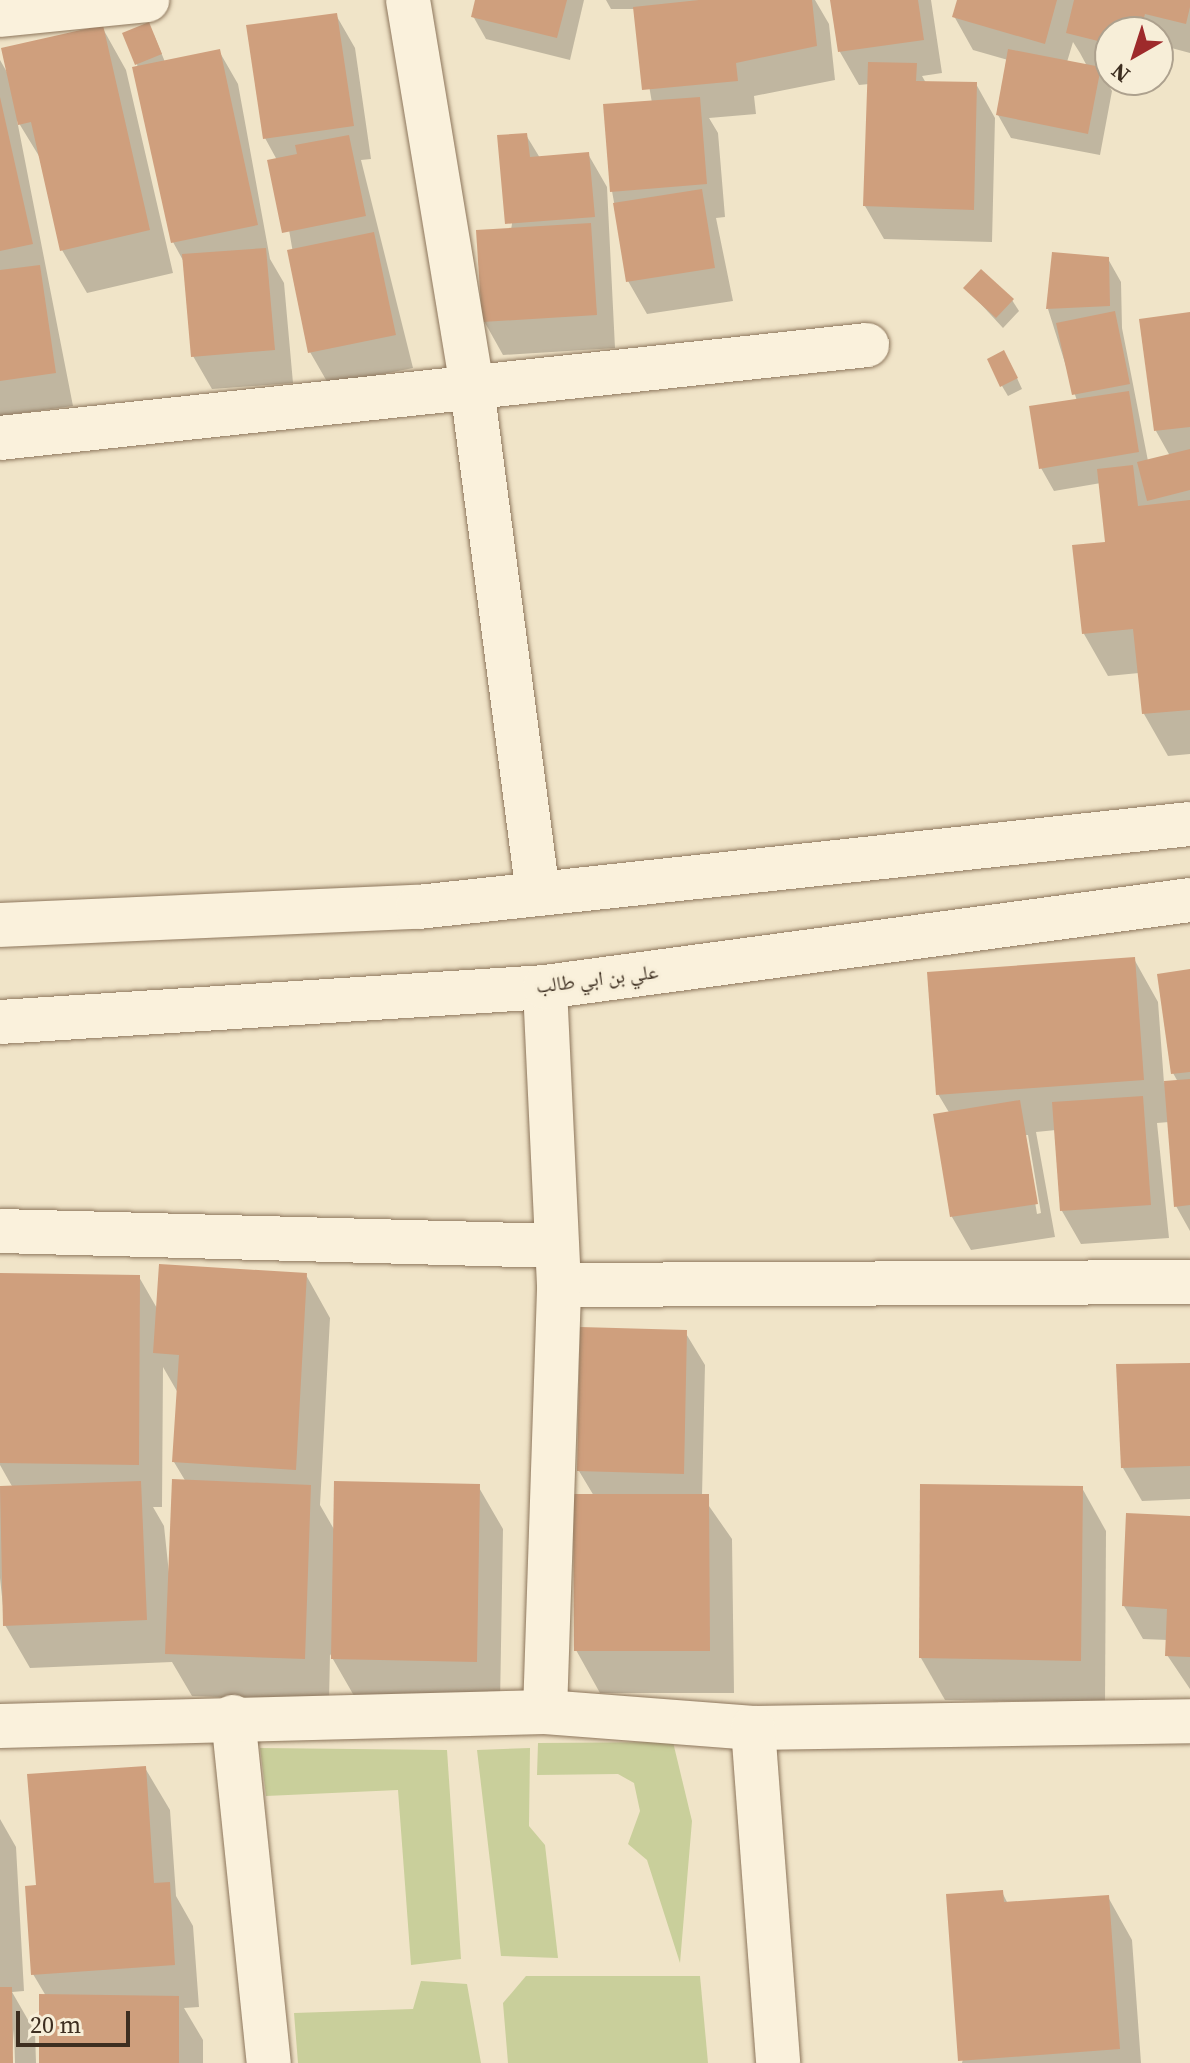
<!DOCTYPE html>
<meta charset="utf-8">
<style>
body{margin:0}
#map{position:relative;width:1190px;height:2063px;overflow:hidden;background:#f0e4c8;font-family:"Source Serif 4","Noto Naskh Arabic",serif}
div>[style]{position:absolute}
.green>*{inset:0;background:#c9cf9b}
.shadow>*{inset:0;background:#0003}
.building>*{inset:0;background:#cf9f7d}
.roads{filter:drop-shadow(0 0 2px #8d765c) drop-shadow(0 0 2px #8d765c)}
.minor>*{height:44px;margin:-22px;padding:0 22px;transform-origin:22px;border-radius:22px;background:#faf1dc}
.secondary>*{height:44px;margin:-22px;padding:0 22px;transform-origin:22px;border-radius:22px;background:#faf1dc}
span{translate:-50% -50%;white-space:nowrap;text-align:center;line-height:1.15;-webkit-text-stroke:6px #f7eed8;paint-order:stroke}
.street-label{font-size:20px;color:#3d2e20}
.north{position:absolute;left:1094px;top:16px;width:80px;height:80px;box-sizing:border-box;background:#f7eed8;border:2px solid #ada18e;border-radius:50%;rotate:219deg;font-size:22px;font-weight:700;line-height:32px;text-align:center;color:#3d2e20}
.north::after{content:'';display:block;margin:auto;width:28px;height:36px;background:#9e2a2b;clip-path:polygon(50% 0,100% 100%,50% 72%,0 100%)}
.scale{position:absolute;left:16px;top:2011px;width:114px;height:36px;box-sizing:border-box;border:4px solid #3d2e20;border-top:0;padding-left:10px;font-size:24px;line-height:28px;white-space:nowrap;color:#3d2e20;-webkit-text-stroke:6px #f7eed8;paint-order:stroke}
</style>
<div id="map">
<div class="green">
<i style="clip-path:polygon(673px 1742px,692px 1821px,680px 1963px,647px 1860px,628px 1844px,640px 1811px,634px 1783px,618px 1774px,537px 1775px,538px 1743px)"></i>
<i style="clip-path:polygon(260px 1748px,447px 1750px,461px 1959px,411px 1965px,398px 1790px,266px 1796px)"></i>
<i style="clip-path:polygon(530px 1748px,529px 1826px,545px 1845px,558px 1958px,501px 1956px,477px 1750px)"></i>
<i style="clip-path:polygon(526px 1976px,700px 1976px,708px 2063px,508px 2063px,503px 2003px)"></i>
<i style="clip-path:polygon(421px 1981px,467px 1984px,481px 2063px,298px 2063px,294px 2013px,413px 2009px)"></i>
</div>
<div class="shadow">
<i style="clip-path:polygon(477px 0,584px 0,570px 60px,486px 39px,473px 16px)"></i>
<i style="clip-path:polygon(606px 0,815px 0,829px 24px,835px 80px,754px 96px,756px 114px,709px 118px,718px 133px,725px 217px,716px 218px,733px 301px,647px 314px,628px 281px,612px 191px,652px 103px,636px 9px,611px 9px)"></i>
<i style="clip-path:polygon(832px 0,931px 0,942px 73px,922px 76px,926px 83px,976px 84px,995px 118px,992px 242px,884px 239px,865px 206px,869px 84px,859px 85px,840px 52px)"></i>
<i style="clip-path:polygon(evenodd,959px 0,1190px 0,1190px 53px,1164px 46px,1158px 68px,1158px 32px,1110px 32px,1110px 71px,1099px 69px,1112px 91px,1100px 155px,1011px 138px,998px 115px,1008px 60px,973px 50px,954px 16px,959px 0,1073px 42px,1080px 53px,1087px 66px,1067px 62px,1073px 42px)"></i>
<i style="clip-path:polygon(336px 15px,355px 48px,371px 159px,361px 160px,413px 368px,329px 385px,310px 352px,277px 160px,265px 138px)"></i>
<i style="clip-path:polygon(102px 27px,126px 70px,173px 273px,87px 293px,62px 250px,42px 161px,17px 120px,73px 406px,0 416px,0 60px,8px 74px)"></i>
<i style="clip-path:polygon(154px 35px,165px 62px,219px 51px,238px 84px,270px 259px,284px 283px,293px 383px,212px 389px,193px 356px,185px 264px,173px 242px,137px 64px)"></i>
<i style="clip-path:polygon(526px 135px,540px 158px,588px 154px,607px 187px,615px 348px,503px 355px,484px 321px,511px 230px)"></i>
<i style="clip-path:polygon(1108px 259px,1121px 282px,1122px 328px,1148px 461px,1170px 456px,1156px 431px,1190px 314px,1190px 754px,1168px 756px,1144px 714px,1139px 673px,1108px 676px,1084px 634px,1107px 544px,1101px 483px,1054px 491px,1041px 468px,1077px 401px,1048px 309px)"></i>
<i style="clip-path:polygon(966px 288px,1012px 300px,1019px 311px,1003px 328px)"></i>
<i style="clip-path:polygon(1010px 363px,1022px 389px,1008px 396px,1002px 386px)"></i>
<i style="clip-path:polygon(evenodd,1134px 959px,1158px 1002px,1164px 1083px,1178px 1082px,1173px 1073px,1190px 971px,1190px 1231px,1176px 1206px,1169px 1122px,1157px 1123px,1169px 1238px,1081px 1244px,1062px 1211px,1056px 1130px,1036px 1132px,1055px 1237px,971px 1250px,952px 1217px,936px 1116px,950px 1114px,938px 1094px,1134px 959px,1024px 1135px,1028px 1135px,1041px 1213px,1037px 1214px,1024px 1135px)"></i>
<i style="clip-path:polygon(evenodd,0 1275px,139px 1277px,158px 1310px,306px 1275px,330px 1318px,320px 1505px,335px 1531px,478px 1486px,503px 1529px,500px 1704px,357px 1701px,330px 1654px,329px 1701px,192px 1696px,172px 1662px,30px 1668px,5px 1625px,0 1578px,0 1488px,13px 1488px,0 1465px,0 1275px,163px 1367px,178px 1393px,174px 1462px,186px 1482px,170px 1583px,164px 1526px,153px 1507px,162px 1507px,163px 1367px)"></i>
<i style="clip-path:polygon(685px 1332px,705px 1365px,702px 1496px,732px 1539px,734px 1693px,600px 1693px,576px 1650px,594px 1496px,579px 1471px)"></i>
<i style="clip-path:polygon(1190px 1365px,1190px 1499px,1142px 1501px,1123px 1468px)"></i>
<i style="clip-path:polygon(1082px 1488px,1106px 1531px,1105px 1703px,945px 1700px,921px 1658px)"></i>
<i style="clip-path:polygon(1190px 1518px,1190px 1689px,1167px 1655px,1168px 1640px,1143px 1639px,1124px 1606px)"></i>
<i style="clip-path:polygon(145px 1768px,170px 1810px,176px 1896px,193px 1926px,199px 2007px,184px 2008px,203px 2040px,203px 2063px,41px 2063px,46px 1996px,33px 1974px,38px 1887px)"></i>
<i style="clip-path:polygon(0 1819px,16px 1847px,24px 1991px,12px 1992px,35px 2032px,36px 2063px,15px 2063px,14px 2029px,11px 2063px,0 2063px)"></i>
<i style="clip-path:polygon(1002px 1892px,1008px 1904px,1108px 1897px,1132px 1940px,1141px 2063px,962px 2063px)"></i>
</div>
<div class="building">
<i style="clip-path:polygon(475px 0,567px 0,557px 38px,471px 17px)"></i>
<i style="clip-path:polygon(699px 0,812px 0,817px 46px,736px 63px,738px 81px,642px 90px,633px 7px)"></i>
<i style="clip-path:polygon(830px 0,918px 0,924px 40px,838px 52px)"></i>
<i style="clip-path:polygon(957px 0,1057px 0,1045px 44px,952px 17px)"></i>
<i style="clip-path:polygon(1074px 0,1190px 0,1190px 7px,1186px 24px,1145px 14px,1140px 32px,1110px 32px,1110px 44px,1066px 33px)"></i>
<i style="clip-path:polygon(337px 13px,354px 126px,263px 139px,246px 25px)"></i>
<i style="clip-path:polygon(149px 22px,162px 54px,135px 65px,122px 33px)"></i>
<i style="clip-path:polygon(103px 25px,150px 230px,60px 251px,31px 122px,18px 125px,1px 48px)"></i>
<i style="clip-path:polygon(220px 49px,258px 225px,171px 243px,132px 67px)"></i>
<i style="clip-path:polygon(1008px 49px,1101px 67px,1088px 134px,996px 115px)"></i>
<i style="clip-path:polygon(868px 62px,917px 63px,916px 81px,977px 82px,974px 210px,863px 206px)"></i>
<i style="clip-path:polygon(0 97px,33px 244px,0 251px)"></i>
<i style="clip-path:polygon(700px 97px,707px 184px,610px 192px,603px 104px)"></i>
<i style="clip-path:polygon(527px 133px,530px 157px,589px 152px,595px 217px,505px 224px,497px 135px)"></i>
<i style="clip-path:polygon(349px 135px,366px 216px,282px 233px,267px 160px,297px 154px,295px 145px)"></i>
<i style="clip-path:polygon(702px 189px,715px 268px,626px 282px,613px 203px)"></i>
<i style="clip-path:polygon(591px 223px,597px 315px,482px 322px,476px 230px)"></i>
<i style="clip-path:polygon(374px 232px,396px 335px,308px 353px,287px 250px)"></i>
<i style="clip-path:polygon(266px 248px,275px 350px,191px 357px,182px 254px)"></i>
<i style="clip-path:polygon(1052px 252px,1109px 257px,1110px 306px,1046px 309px)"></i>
<i style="clip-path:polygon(40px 265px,56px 373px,0 381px,0 270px)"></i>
<i style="clip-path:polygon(981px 269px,1014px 299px,996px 318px,963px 288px)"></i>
<i style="clip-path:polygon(1115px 311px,1130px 384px,1072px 395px,1056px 323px)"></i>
<i style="clip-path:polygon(1190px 312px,1190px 427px,1154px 431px,1139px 319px)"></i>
<i style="clip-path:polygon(1004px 350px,1018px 378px,1000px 387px,987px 359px)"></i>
<i style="clip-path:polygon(1129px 391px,1139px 452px,1039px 469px,1029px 406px)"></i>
<i style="clip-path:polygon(1190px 449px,1190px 490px,1147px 501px,1137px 462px)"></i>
<i style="clip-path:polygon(1133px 465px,1138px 506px,1190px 500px,1190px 710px,1142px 714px,1133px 629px,1082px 634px,1072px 545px,1105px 542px,1097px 469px)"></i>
<i style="clip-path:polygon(1135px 957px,1144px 1080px,936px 1095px,927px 972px)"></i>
<i style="clip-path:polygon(1190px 969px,1190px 1072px,1171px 1074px,1157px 974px)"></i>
<i style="clip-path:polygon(1190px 1079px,1190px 1205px,1174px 1207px,1164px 1081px)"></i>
<i style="clip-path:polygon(1143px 1096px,1151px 1205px,1060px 1211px,1052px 1102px)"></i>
<i style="clip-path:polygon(1020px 1100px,1038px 1204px,950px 1217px,933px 1114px)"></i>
<i style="clip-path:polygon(159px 1264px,307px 1273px,296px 1470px,172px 1462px,179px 1355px,153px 1353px)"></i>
<i style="clip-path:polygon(0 1273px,140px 1275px,139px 1465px,0 1463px)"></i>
<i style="clip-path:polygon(580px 1327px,687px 1330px,684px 1474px,577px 1471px)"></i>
<i style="clip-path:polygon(1190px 1363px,1190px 1466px,1121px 1468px,1116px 1364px)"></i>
<i style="clip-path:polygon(172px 1479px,311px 1485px,305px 1659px,165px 1654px)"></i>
<i style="clip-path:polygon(141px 1481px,147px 1620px,3px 1626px,0 1486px)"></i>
<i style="clip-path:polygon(334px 1481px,480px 1484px,477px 1662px,331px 1659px)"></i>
<i style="clip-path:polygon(920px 1484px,1083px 1486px,1081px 1661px,919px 1658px)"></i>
<i style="clip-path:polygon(573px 1494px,709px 1494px,710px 1651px,574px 1651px)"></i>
<i style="clip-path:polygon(1126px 1513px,1190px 1516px,1190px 1657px,1165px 1656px,1167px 1609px,1122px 1606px)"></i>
<i style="clip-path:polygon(146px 1766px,154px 1883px,170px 1882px,175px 1965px,31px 1975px,25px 1886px,36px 1885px,27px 1774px)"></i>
<i style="clip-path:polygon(1003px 1890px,1004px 1902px,1109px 1895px,1120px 2049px,958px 2061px,946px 1894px)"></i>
<i style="clip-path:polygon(0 1987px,12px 1987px,13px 2063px,0 2063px)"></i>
<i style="clip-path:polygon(39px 1994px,179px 1996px,179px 2063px,39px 2063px)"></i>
</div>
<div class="roads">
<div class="minor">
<i style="left:408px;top:0;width:393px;rotate:80.6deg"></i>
<i style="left:472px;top:388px;width:510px;rotate:82.57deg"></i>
<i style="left:0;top:15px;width:148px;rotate:-5.8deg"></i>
<i style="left:0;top:438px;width:872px;rotate:-6.12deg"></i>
<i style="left:0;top:1231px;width:557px;rotate:1.54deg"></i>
<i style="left:559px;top:1285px;width:631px;rotate:-0.27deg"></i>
<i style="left:545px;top:1712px;width:427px;rotate:-88.1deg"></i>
<i style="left:559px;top:1285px;width:298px;rotate:-92.7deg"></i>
<i style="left:233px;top:1717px;width:348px;rotate:84.1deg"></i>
<i style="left:0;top:1726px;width:545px;rotate:-1.47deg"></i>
<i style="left:545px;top:1712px;width:209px;rotate:4.4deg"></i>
<i style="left:753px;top:1728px;width:437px;rotate:-0.9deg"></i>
<i style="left:753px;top:1728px;width:336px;rotate:85.7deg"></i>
</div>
<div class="secondary">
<i style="left:0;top:925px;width:418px;rotate:-2.5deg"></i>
<i style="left:418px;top:907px;width:776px;rotate:-6.14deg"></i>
<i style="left:0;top:1022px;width:546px;rotate:-3.67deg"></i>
<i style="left:545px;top:987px;width:651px;rotate:-7.68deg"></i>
</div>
</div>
<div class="street-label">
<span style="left:597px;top:979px;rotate:-7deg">علي بن ابي طالب</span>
</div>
<div class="north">N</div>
<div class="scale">20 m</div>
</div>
